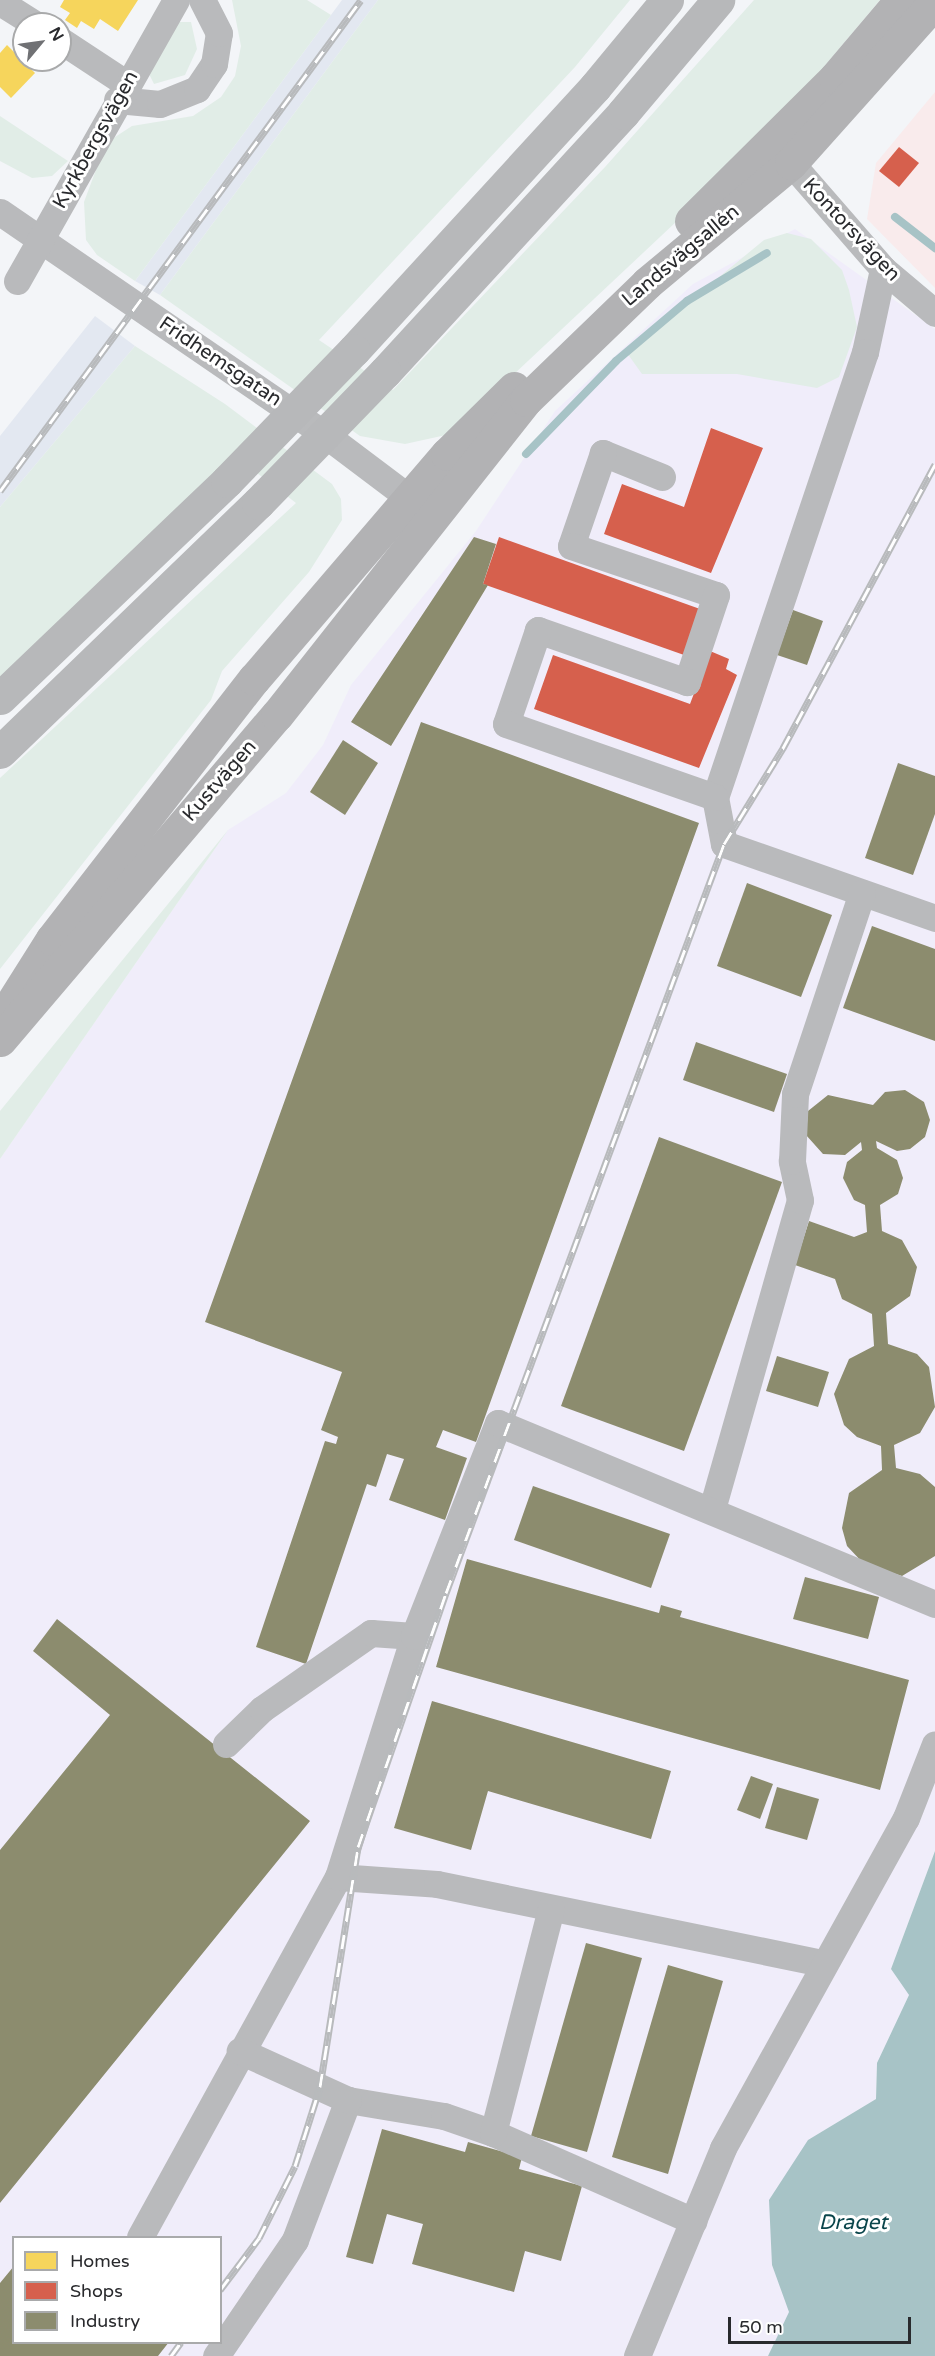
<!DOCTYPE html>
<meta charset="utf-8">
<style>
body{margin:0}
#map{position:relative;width:935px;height:2356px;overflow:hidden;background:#f3f5f8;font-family:"Varela Round",sans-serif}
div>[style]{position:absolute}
.commercial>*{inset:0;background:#f9ebec}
.industrial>*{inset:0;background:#f0edfa}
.built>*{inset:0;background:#e3e8f1}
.green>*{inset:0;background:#e1ede7}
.water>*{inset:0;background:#a7c3c6}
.homes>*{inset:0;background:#f6d55c}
.shops>*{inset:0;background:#d6604d}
.industry>*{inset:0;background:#8c8c6e}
.stream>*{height:8px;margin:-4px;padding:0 4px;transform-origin:4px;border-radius:4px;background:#a7c3c6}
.minor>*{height:27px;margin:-13.5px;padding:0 13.5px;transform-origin:13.5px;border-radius:13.5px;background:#b9babc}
.major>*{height:33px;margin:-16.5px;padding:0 16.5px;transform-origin:16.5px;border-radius:16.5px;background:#b2b2b4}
.highway>*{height:33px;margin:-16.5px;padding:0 16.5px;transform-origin:16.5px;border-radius:16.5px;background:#b7b8ba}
.rail>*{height:7px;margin-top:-3.5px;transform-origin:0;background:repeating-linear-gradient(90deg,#fff 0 14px,#b8babc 0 28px);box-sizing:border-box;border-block:2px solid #b8babc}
.highway-bridge>*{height:33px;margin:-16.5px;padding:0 16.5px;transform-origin:16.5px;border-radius:16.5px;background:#b7b8ba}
span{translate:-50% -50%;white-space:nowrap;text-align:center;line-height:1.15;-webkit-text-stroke:6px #fff;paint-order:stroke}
.street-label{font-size:20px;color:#292a2d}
.water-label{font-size:21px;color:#0a454b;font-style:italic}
.legend{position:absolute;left:12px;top:2236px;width:210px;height:108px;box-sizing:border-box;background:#fff;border:2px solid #a9aaab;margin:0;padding:8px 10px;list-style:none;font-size:18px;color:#292a2d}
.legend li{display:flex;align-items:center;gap:12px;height:30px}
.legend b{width:30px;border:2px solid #a9aaab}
.north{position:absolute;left:12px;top:12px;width:60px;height:60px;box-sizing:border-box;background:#fff;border:2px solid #a9aaab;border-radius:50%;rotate:61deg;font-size:16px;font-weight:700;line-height:24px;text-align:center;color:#292a2d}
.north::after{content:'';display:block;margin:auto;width:21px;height:27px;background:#707174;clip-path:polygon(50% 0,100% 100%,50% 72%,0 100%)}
.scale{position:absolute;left:728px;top:2317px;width:183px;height:27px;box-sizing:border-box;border:3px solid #292a2d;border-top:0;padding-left:8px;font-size:18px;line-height:21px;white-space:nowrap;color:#292a2d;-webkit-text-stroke:4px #fff;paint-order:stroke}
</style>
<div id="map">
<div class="commercial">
<i style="clip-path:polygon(935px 92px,935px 288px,867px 219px,876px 163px)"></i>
</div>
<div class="industrial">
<i style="clip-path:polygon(evenodd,795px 229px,935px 329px,935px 1851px,891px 1969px,909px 1995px,877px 2063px,876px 2099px,808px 2140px,772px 2265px,790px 2312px,768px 2356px,0 2356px,0 1159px,228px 830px,286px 793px,323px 745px,351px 685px,476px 531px,555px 411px,693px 284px,795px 229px,14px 2238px,220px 2238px,220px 2342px,14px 2342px,14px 2238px)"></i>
</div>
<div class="built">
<i style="clip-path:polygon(342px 0,378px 0,160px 295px,135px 281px)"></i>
<i style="clip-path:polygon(95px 316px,135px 346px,0 507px,0 436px)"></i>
</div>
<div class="green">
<i style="clip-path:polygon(232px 0,307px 0,331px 15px,135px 281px,97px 255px,86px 240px,84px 202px,103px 151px,115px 137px,132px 126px,193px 116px,221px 97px,235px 76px,241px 46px)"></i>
<i style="clip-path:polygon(378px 0,630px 0,575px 67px,319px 340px,393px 390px,605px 167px,754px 0,880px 0,760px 143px,477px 409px,446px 435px,405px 444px,360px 436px,160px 295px)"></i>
<i style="clip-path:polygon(178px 22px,191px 22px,197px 49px,185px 75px,154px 84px,149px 74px)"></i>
<i style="clip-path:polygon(0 116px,68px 161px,52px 176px,32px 178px,0 161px)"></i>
<i style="clip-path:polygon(787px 233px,811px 239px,842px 270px,849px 290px,857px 327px,839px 377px,817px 388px,737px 374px,642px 374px,627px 353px,764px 240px)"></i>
<i style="clip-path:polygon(135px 346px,225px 404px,332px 484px,341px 499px,342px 520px,309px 572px,222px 671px,211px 700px,0 969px,0 778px,296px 503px,236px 457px,0 680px,0 507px)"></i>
<i style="clip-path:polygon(228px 830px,0 1159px,0 1111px)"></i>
</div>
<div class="water">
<i style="clip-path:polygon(935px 1851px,935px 2356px,768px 2356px,789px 2312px,772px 2265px,769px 2200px,808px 2140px,876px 2099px,877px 2063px,909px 1995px,891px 1969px)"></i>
</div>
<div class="homes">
<i style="clip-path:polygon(64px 0,138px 0,118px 31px,100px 19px,94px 29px,81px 21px,77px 28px,65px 20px,70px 13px,60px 7px)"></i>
<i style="clip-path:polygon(7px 45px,35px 73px,11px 98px,0 87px,0 53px)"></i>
</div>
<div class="shops">
<i style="clip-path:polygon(899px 147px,919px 163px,899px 187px,879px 171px)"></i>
<i style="clip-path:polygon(711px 428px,763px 448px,711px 573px,604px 534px,622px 484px,684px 507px)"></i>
<i style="clip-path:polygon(499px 537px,700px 609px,684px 655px,483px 584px)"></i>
<i style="clip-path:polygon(710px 651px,729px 659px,726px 669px,737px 675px,699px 768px,534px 709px,553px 655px,690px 704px)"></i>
</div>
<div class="industry">
<i style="clip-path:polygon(474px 537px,496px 544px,483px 584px,488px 585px,391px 746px,351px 722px)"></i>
<i style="clip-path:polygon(793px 610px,823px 621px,807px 665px,777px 655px)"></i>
<i style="clip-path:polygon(421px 722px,699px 823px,476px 1442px,443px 1430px,436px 1447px,467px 1458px,445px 1520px,389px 1500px,404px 1459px,387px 1454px,376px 1487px,367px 1484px,306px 1664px,256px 1647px,325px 1441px,336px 1444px,338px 1437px,321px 1430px,342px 1372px,205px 1322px)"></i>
<i style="clip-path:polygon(343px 740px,378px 763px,345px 815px,310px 792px)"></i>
<i style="clip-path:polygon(898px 763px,935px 776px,935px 814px,913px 875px,865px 858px)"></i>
<i style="clip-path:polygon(747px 883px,832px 915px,801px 997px,717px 966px)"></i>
<i style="clip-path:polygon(872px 926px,935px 949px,935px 1041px,843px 1008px)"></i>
<i style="clip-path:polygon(696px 1042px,787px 1074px,774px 1112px,683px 1080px)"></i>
<i style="clip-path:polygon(905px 1090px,924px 1102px,930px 1120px,925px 1137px,910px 1149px,897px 1151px,876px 1141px,877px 1148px,897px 1160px,903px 1178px,898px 1194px,880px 1205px,882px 1231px,902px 1240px,917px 1267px,910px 1296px,886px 1313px,888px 1344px,917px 1354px,929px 1367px,935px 1407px,920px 1433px,894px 1445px,896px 1468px,920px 1474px,935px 1487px,935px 1556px,902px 1576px,864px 1564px,847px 1546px,842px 1528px,849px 1493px,882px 1470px,881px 1446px,857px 1437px,844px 1425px,834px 1394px,849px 1359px,874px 1346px,872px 1314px,842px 1299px,835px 1279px,795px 1265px,809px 1221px,854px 1237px,867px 1232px,865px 1205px,854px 1200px,843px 1178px,847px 1162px,862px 1150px,861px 1142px,845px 1155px,823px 1154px,806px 1135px,808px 1111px,828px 1095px,873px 1105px,885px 1092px)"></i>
<i style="clip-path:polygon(659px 1137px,782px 1182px,684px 1451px,561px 1406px)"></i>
<i style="clip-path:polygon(777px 1356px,829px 1372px,818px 1407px,766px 1391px)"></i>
<i style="clip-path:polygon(533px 1486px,670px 1534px,651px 1588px,514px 1540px)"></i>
<i style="clip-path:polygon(467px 1559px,659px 1613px,661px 1605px,682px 1611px,680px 1617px,909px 1680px,880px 1790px,436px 1667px)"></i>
<i style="clip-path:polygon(805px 1577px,879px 1597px,868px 1639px,793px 1619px)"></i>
<i style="clip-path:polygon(57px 1619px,310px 1821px,0 2203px,0 1850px,110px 1715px,33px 1651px)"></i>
<i style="clip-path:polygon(432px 1701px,671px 1771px,651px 1839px,488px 1791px,471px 1850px,394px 1828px)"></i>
<i style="clip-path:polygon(751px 1776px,773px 1784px,760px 1819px,737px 1810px)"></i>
<i style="clip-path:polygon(777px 1787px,819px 1799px,807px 1840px,765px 1828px)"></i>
<i style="clip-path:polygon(586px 1943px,642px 1958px,587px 2152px,531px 2136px)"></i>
<i style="clip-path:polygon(668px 1965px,723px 1981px,668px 2174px,612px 2157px)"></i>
<i style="clip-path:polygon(382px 2129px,465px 2152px,468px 2142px,522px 2157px,519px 2169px,582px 2186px,561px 2261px,525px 2251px,514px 2292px,412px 2264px,423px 2224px,387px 2214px,373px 2264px,346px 2257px)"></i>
<i style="clip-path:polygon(14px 2266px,14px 2342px,169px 2342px,158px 2356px,0 2356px,0 2283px)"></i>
</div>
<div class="stream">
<i style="left:895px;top:217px;width:51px;rotate:37.8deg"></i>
<i style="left:526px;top:454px;width:129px;rotate:-45.9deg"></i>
<i style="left:616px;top:361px;width:93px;rotate:-40.2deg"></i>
<i style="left:687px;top:301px;width:93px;rotate:-31deg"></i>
</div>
<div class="minor">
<i style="left:0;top:2px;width:41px;rotate:32.2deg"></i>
<i style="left:60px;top:40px;width:80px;rotate:33.3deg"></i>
<i style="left:117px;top:100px;width:43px;rotate:5.3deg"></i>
<i style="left:160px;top:104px;width:40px;rotate:-22deg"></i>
<i style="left:197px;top:89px;width:30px;rotate:-56deg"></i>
<i style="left:214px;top:64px;width:31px;rotate:-81deg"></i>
<i style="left:219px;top:33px;width:37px;rotate:-117deg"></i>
<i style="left:777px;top:147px;width:162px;rotate:49deg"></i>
<i style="left:883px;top:269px;width:68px;rotate:40.2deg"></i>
<i style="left:0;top:212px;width:391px;rotate:34.4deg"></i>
<i style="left:323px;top:433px;width:126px;rotate:37deg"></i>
<i style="left:883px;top:269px;width:85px;rotate:102.2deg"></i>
<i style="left:865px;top:352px;width:470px;rotate:108.6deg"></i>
<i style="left:715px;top:797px;width:48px;rotate:79.2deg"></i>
<i style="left:724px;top:844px;width:224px;rotate:19.3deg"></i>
<i style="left:17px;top:281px;width:323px;rotate:-60.5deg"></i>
<i style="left:662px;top:477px;width:64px;rotate:-157.9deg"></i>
<i style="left:603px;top:453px;width:98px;rotate:109deg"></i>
<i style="left:571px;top:546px;width:153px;rotate:18.7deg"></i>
<i style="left:716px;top:595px;width:92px;rotate:108.4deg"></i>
<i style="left:687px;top:682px;width:158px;rotate:-160.8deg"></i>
<i style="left:538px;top:630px;width:99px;rotate:108.8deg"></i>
<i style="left:506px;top:724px;width:221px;rotate:19.3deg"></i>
<i style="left:712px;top:1509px;width:321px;rotate:-74.1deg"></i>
<i style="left:800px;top:1200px;width:40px;rotate:-102deg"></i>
<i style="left:792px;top:1161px;width:67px;rotate:-87.4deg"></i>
<i style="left:795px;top:1094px;width:212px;rotate:-71.6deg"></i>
<i style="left:226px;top:1744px;width:50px;rotate:-44.2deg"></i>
<i style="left:262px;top:1709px;width:133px;rotate:-34.9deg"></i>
<i style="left:371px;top:1633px;width:43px;rotate:4deg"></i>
<i style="left:338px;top:1877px;width:99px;rotate:4deg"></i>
<i style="left:437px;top:1884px;width:394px;rotate:11.6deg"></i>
<i style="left:348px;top:2100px;width:97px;rotate:9.5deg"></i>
<i style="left:444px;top:2116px;width:52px;rotate:19.1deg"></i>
<i style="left:493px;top:2133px;width:219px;rotate:23.7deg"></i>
<i style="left:493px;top:2133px;width:232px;rotate:-75.5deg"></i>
<i style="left:140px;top:2237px;width:411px;rotate:-61.2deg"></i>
<i style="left:338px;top:1877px;width:253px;rotate:-72.5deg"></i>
<i style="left:414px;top:1636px;width:229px;rotate:-68.5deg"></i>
<i style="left:498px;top:1423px;width:473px;rotate:22.5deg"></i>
<i style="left:216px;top:2356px;width:140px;rotate:-55.7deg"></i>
<i style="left:295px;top:2240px;width:150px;rotate:-69.3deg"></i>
<i style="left:348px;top:2100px;width:119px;rotate:-155.6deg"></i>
<i style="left:637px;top:2356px;width:225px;rotate:-67.5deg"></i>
<i style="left:723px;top:2148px;width:377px;rotate:-61deg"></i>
<i style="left:906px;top:1818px;width:79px;rotate:-68.6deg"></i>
</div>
<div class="major">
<i style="left:691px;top:221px;width:203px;rotate:-44.8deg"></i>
<i style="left:835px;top:78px;width:102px;rotate:-49.8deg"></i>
<i style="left:9px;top:1007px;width:80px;rotate:-57.7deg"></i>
<i style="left:52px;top:939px;width:329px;rotate:-52.2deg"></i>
<i style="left:254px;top:679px;width:296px;rotate:-49.4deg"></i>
<i style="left:447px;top:454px;width:94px;rotate:-44.6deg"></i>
<i style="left:0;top:1040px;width:427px;rotate:-49.6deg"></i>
<i style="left:277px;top:715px;width:402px;rotate:-51.7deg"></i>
<i style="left:526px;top:400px;width:168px;rotate:-44deg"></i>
<i style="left:647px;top:283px;width:187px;rotate:-39.8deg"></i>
<i style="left:791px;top:163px;width:216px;rotate:-48.2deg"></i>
</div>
<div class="highway">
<i style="left:354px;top:350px;width:357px;rotate:-47.5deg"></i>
<i style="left:595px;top:87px;width:113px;rotate:-50.4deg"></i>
<i style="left:385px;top:372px;width:352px;rotate:-47.4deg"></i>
<i style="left:623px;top:113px;width:148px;rotate:-49.9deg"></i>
<i style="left:0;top:698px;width:314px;rotate:-43.7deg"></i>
<i style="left:0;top:752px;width:359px;rotate:-44deg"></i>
</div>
<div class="rail">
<i style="left:0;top:491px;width:609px;rotate:-53.68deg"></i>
<i style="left:220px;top:2290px;width:65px;rotate:-53.1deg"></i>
<i style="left:259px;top:2238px;width:80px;rotate:-63.4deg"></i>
<i style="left:295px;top:2166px;width:83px;rotate:-72.4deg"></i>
<i style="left:320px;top:2087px;width:243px;rotate:-81deg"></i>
<i style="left:358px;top:1847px;width:269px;rotate:-70.9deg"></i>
<i style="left:446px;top:1593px;width:799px;rotate:-69.64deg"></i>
<i style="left:724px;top:844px;width:113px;rotate:-58.4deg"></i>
<i style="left:783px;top:748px;width:322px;rotate:-61.8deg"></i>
<i style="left:171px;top:2356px;width:17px;rotate:-54deg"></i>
</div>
<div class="highway-bridge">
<i style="left:227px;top:481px;width:182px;rotate:-45.9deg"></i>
<i style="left:258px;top:503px;width:182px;rotate:-45.9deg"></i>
</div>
<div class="street-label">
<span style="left:96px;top:140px;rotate:-61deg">Kyrkbergsvägen</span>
<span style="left:851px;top:230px;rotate:47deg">Kontorsvägen</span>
<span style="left:681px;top:256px;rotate:-40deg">Landsvägsallén</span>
<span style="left:220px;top:362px;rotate:34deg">Fridhemsgatan</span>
<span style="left:220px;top:781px;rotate:-49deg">Kustvägen</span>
</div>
<div class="water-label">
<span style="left:853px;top:2223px">Draget</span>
</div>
<ul class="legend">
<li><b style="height:16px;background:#f6d55c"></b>Homes</li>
<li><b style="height:16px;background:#d6604d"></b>Shops</li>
<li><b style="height:16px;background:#8c8c6e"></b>Industry</li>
</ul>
<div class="north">N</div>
<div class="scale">50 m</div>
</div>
